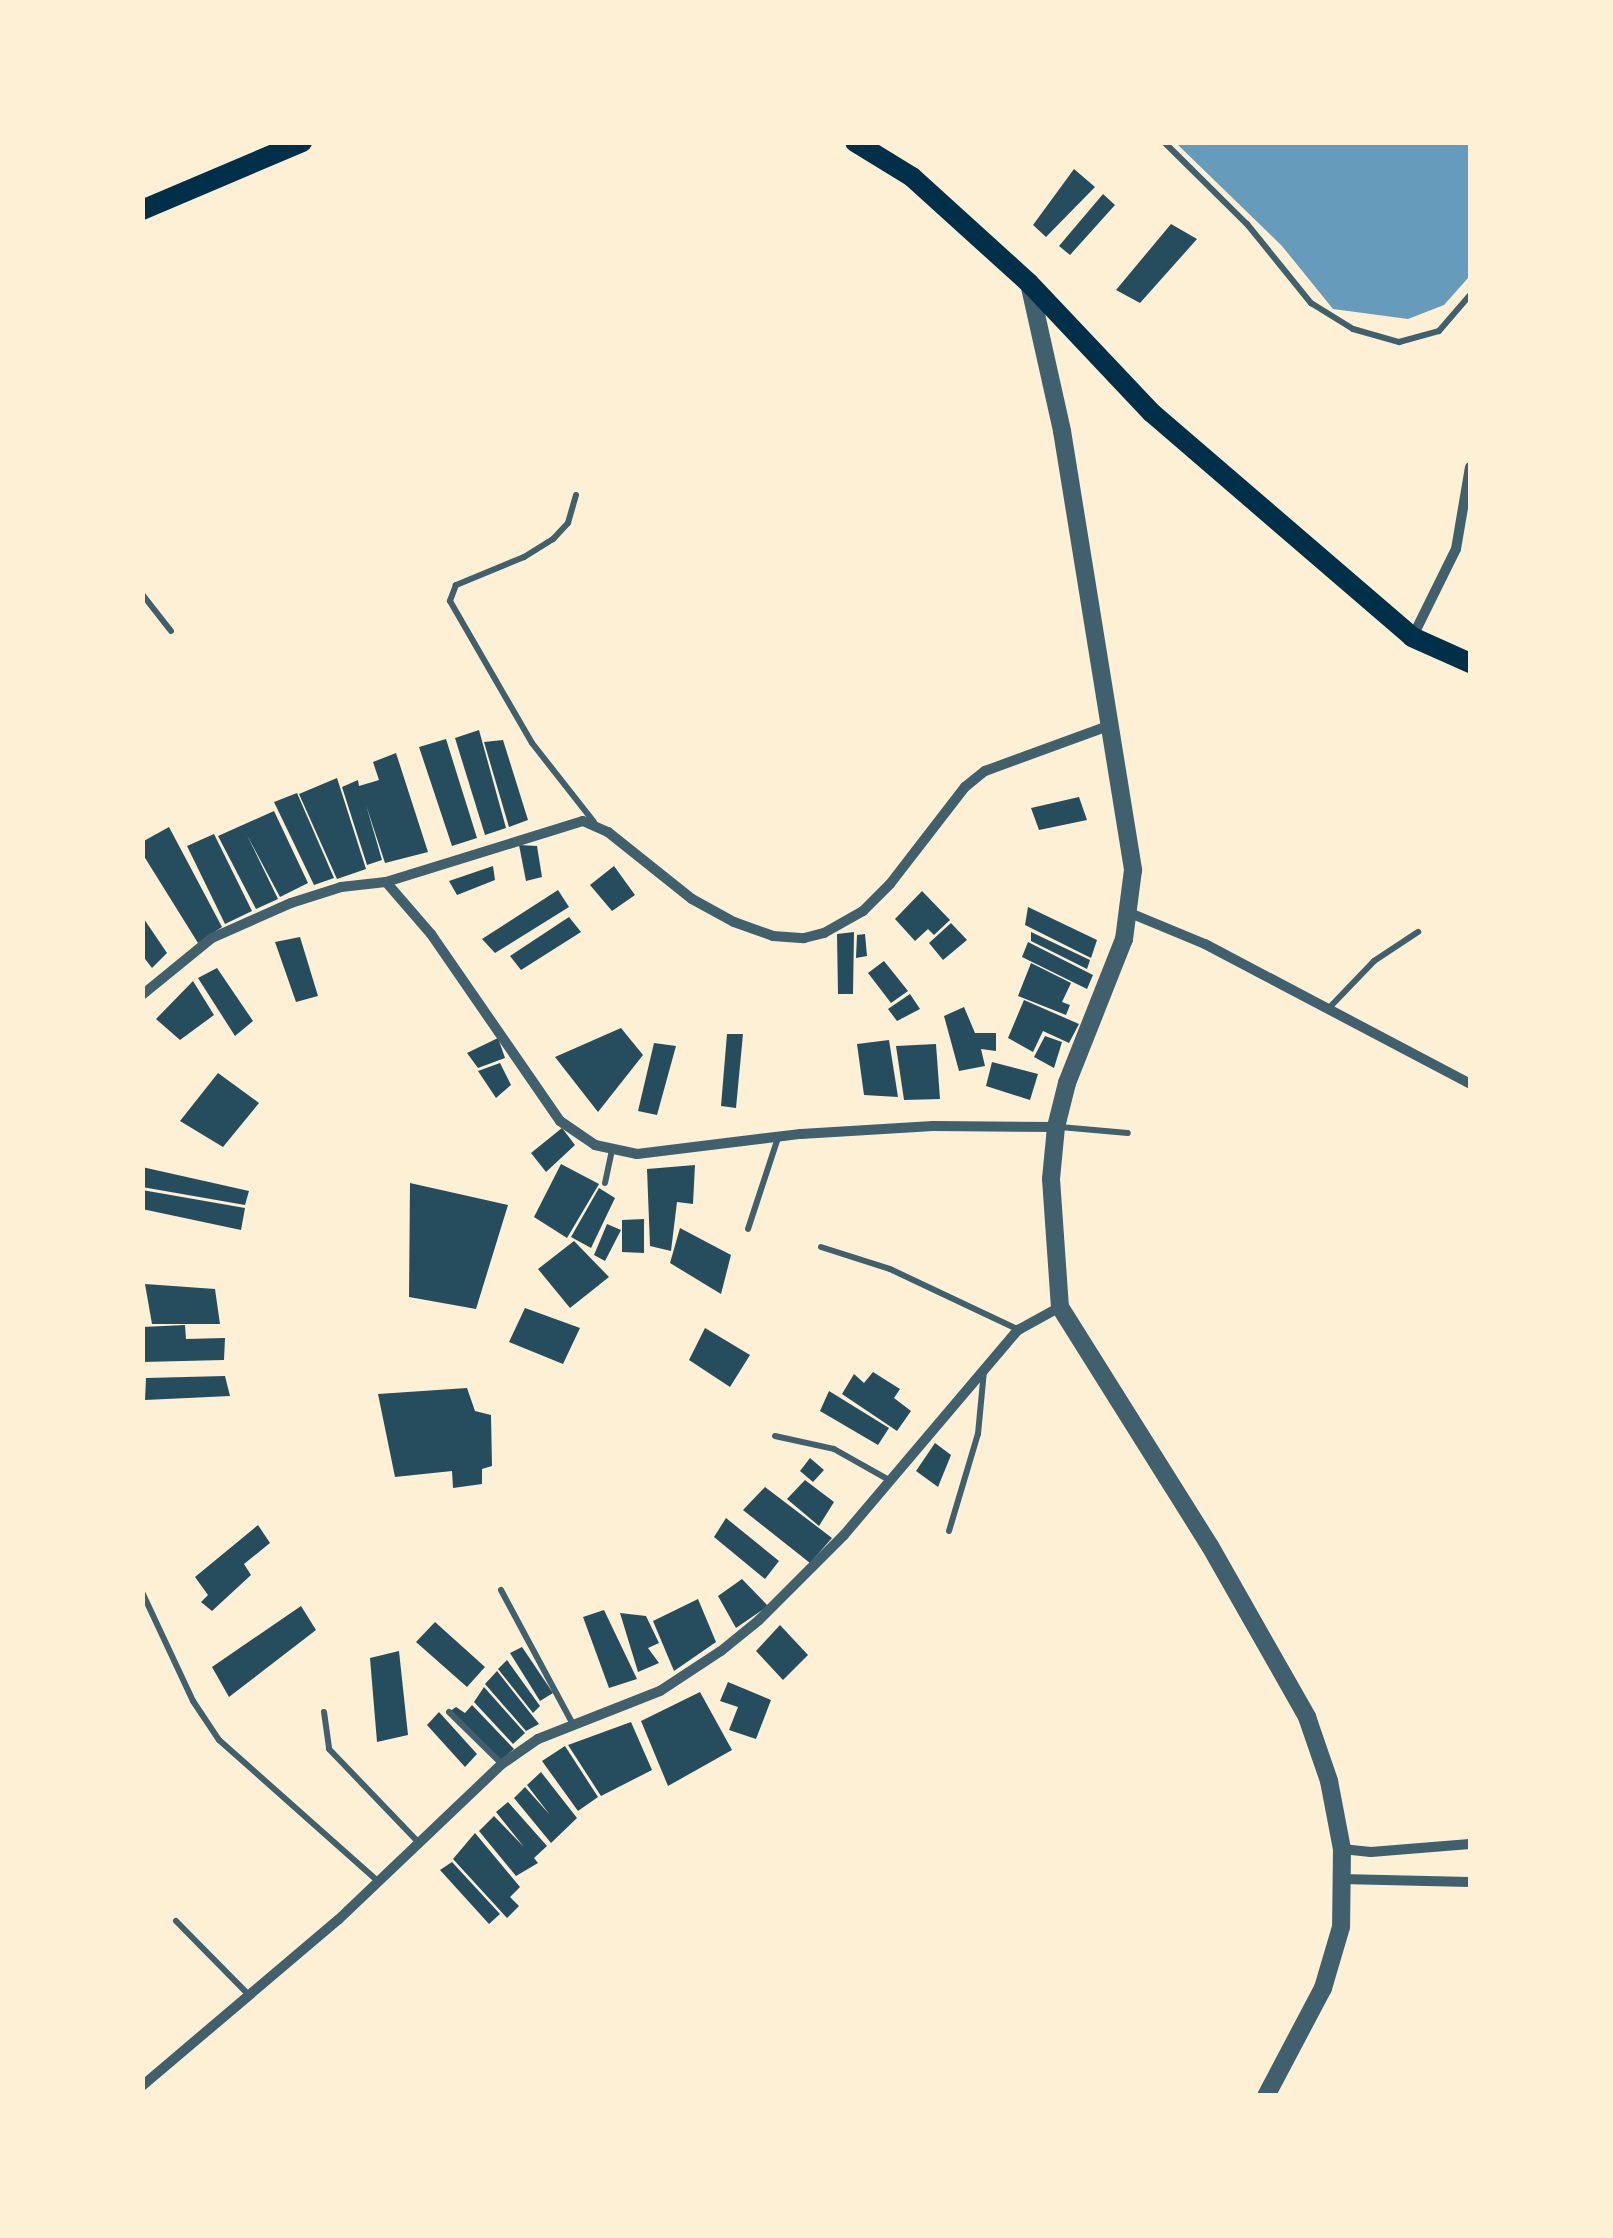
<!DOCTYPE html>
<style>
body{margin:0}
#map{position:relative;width:1613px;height:2238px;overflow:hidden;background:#fdf0d5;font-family:Helvetica,sans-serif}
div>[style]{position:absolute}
.water>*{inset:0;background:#669bbc}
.building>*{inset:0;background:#264d5e}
.service>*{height:6px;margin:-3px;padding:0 3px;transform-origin:3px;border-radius:3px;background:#3f606c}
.minor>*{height:10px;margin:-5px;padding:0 5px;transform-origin:5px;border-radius:5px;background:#3f606c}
.tertiary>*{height:18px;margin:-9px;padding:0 9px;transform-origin:9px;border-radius:9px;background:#3f606c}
.primary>*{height:20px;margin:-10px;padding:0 10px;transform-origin:10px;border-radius:10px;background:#003049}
span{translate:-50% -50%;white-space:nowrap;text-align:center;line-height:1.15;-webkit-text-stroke:9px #fdf0d5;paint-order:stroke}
.frame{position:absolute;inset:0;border:145px solid #fdf0d5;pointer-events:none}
</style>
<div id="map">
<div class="water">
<i style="clip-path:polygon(1176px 143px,1470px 143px,1468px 278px,1444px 305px,1408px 319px,1333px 309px,1282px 246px)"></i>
</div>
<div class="building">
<i style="clip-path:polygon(1074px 169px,1095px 187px,1046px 237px,1033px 225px)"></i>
<i style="clip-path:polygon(1103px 194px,1115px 205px,1070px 255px,1059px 246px)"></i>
<i style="clip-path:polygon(1171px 224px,1197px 239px,1140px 303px,1116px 290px)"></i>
<i style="clip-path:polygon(479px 730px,506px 828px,485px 835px,455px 738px)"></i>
<i style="clip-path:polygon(446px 739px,477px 838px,452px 846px,419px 747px)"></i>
<i style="clip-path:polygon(503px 740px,528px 820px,509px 827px,484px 742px)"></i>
<i style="clip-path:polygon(396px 753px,428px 852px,385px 863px,366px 805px,382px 860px,367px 865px,342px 787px,358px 780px,359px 786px,379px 780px,373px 762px)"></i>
<i style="clip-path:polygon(337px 778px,366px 869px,337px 879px,299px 794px)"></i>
<i style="clip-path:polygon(297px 793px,334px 878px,314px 885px,274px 802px)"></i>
<i style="clip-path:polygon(1079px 797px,1087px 820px,1039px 830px,1031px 808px)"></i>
<i style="clip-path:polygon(274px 811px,308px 883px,280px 897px,247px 835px,278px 899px,256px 909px,218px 836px)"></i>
<i style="clip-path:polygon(169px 827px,222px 927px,198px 943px,142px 853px,142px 842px)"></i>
<i style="clip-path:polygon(214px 834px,252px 911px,225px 924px,187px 846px)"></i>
<i style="clip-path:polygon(519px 845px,537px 846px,542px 877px,526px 881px)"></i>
<i style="clip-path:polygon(493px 866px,495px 880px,457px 895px,449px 881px)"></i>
<i style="clip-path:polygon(614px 866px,635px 895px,612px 911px,590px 885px)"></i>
<i style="clip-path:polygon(558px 890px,569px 907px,495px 953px,482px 939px)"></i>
<i style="clip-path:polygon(922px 891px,950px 920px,934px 935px,928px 929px,915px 941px,895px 919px)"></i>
<i style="clip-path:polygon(1028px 907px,1097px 940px,1091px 958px,1025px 925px)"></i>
<i style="clip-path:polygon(142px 916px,167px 953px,152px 968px,142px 955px)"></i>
<i style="clip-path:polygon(569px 917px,581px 932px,521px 970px,510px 956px)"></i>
<i style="clip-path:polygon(951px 923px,967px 940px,943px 960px,929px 943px)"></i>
<i style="clip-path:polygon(854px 932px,853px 994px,838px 994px,837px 934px)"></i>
<i style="clip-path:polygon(1031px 932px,1090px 960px,1087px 969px,1031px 941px)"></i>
<i style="clip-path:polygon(865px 934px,867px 956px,856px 958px,857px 935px)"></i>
<i style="clip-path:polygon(300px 937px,318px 996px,296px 1002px,275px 942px)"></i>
<i style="clip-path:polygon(1028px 942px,1093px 975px,1087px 989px,1022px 957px)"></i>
<i style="clip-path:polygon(884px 961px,908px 991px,891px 1003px,868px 973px)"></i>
<i style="clip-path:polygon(1031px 963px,1071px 983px,1062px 1002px,1070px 1005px,1066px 1015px,1018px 996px)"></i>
<i style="clip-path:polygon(217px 968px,253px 1021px,235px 1036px,198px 978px)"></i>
<i style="clip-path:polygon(193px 981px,214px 1015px,180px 1040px,156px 1019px)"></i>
<i style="clip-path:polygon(910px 994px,920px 1009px,897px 1021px,888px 1009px)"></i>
<i style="clip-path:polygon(1024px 1000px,1079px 1024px,1069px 1043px,1043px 1031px,1033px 1052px,1008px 1038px)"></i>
<i style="clip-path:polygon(964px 1007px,975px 1033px,996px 1033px,996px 1051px,981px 1049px,985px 1066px,959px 1071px,944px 1016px)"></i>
<i style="clip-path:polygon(621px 1028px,643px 1055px,598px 1112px,555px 1057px)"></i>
<i style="clip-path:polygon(727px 1034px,743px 1034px,736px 1108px,721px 1106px)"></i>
<i style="clip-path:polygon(1045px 1036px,1062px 1042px,1054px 1068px,1034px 1057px)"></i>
<i style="clip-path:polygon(498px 1038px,505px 1058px,478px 1068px,467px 1053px)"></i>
<i style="clip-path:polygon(889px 1040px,898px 1097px,864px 1095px,857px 1044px)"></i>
<i style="clip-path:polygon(654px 1043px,676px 1046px,657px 1115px,638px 1111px)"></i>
<i style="clip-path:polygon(936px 1044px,940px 1099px,904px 1100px,896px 1046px)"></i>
<i style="clip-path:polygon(992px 1062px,1038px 1074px,1030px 1100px,986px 1086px)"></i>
<i style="clip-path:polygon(500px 1063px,511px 1085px,496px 1098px,478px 1071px)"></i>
<i style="clip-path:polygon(218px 1073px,259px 1103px,223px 1147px,180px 1121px)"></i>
<i style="clip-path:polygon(562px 1128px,575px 1145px,546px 1172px,531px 1153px)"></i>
<i style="clip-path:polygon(561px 1164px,599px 1184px,567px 1238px,534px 1217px)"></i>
<i style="clip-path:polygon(695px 1165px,693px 1204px,677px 1202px,671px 1251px,650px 1246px,647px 1169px)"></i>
<i style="clip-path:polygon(142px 1167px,249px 1191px,245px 1205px,142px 1187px)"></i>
<i style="clip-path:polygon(410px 1183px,508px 1205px,476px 1309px,409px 1297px)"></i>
<i style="clip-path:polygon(599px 1188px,615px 1198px,591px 1248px,571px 1237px)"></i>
<i style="clip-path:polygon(142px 1190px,245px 1208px,241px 1230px,142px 1209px)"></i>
<i style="clip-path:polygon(644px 1219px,644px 1253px,622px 1252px,622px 1220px)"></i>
<i style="clip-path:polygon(607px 1224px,621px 1230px,605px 1261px,594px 1255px)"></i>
<i style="clip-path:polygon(680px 1228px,731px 1255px,721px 1294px,670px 1263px)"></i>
<i style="clip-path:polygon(574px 1241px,609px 1277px,570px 1308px,538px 1269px)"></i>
<i style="clip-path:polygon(145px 1284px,215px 1289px,220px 1324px,152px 1324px)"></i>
<i style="clip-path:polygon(525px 1308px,580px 1328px,563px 1364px,509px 1342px)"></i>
<i style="clip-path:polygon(185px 1325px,186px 1339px,225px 1338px,224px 1360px,142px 1362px,142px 1327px)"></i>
<i style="clip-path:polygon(705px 1328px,750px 1355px,730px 1387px,689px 1360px)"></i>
<i style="clip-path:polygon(873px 1372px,900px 1389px,894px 1398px,911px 1411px,897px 1431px,842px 1394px,854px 1374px,864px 1383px)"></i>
<i style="clip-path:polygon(225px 1376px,230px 1396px,145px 1400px,146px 1378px)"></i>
<i style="clip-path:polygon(467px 1388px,475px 1411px,491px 1415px,492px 1466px,482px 1469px,482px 1484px,453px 1488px,452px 1471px,395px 1477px,378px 1394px)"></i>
<i style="clip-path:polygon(829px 1391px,889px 1428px,878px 1445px,820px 1411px)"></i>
<i style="clip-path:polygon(935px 1443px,951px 1455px,938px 1487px,916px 1471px)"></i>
<i style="clip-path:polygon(810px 1458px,824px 1470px,813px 1482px,800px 1471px)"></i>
<i style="clip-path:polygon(805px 1480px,834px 1502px,819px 1526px,787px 1499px)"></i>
<i style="clip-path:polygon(765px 1487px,832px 1538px,810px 1563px,743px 1510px)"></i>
<i style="clip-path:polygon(726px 1518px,779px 1561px,765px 1579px,714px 1537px)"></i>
<i style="clip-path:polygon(258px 1525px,270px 1543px,244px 1564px,251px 1575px,212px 1611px,201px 1602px,208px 1595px,195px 1577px)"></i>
<i style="clip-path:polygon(742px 1579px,768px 1606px,736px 1628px,718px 1596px)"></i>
<i style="clip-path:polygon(698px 1599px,716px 1642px,674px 1671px,653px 1621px)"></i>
<i style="clip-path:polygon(301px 1606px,316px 1630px,229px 1697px,212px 1667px)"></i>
<i style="clip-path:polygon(604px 1610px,637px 1679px,609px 1688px,583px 1617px)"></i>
<i style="clip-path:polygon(620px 1613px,646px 1616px,659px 1643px,648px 1648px,659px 1663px,638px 1672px)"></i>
<i style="clip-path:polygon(435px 1622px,485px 1667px,467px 1687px,416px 1642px)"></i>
<i style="clip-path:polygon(780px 1625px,808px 1655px,783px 1680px,756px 1651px)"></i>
<i style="clip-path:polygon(522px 1647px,553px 1693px,540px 1701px,510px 1653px)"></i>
<i style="clip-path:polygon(399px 1651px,408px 1735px,377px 1742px,370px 1658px)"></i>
<i style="clip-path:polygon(507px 1660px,540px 1706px,533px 1713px,498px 1669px)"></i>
<i style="clip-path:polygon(497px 1671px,539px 1724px,526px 1731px,485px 1684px)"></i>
<i style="clip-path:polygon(728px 1682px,771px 1700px,756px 1739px,729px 1730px,738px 1707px,720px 1701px)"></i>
<i style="clip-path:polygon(484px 1687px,525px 1733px,513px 1744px,474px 1702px)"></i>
<i style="clip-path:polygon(700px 1692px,732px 1750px,668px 1786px,641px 1721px)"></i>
<i style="clip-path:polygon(472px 1705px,514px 1749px,501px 1760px,449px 1712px,456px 1707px,465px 1713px)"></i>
<i style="clip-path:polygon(439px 1712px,477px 1754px,465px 1767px,427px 1725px)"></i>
<i style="clip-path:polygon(631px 1722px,652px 1770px,601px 1796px,568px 1745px)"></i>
<i style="clip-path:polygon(565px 1746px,598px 1797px,578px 1811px,542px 1761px)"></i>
<i style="clip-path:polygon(541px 1772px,577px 1818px,551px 1843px,514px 1798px,525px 1787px,550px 1815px,527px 1785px)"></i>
<i style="clip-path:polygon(508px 1802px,547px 1846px,534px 1858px,538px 1863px,516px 1876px,479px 1831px,494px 1816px,524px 1847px,496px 1812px)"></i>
<i style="clip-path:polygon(475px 1833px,520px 1887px,510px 1897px,519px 1906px,507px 1918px,453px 1859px)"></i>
<i style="clip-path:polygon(452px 1862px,500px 1914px,489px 1924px,440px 1870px)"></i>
</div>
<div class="service">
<i style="left:1164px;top:142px;width:117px;rotate:44.7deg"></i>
<i style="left:1247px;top:224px;width:102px;rotate:51deg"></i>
<i style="left:1311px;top:303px;width:49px;rotate:31.8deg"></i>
<i style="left:1353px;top:329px;width:48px;rotate:15.8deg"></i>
<i style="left:1399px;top:342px;width:41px;rotate:-15.4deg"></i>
<i style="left:1439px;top:331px;width:48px;rotate:-49.3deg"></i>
<i style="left:576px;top:495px;width:29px;rotate:106deg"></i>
<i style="left:568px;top:523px;width:22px;rotate:133deg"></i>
<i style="left:553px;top:539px;width:34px;rotate:148deg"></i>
<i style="left:524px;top:557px;width:74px;rotate:157.6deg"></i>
<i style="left:456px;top:585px;width:17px;rotate:111deg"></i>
<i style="left:450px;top:601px;width:164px;rotate:60deg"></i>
<i style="left:532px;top:743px;width:100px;rotate:51.9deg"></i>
<i style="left:142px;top:594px;width:47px;rotate:51.9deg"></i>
<i style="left:1329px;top:1008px;width:65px;rotate:-46.2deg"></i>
<i style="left:1374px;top:961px;width:53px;rotate:-33.4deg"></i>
<i style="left:1060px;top:1127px;width:68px;rotate:5deg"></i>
<i style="left:605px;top:1183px;width:33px;rotate:-78deg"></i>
<i style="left:748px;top:1229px;width:96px;rotate:-71.8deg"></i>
<i style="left:821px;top:1247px;width:72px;rotate:17.7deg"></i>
<i style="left:890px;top:1269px;width:140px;rotate:25.3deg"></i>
<i style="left:775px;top:1436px;width:60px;rotate:12.4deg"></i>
<i style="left:834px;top:1449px;width:63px;rotate:29.4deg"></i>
<i style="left:949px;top:1531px;width:101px;rotate:-73.4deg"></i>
<i style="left:978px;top:1434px;width:63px;rotate:-84.6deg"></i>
<i style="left:501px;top:1590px;width:152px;rotate:61.8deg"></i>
<i style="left:142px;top:1592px;width:120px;rotate:64.9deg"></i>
<i style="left:193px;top:1701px;width:47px;rotate:56.3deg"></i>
<i style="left:219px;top:1740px;width:213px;rotate:41.6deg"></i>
<i style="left:324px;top:1712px;width:37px;rotate:82deg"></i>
<i style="left:329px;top:1749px;width:130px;rotate:46.2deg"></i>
<i style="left:449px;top:1712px;width:74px;rotate:44.5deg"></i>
<i style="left:176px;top:1921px;width:104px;rotate:45.4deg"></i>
</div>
<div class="minor">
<i style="left:1413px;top:636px;width:97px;rotate:-63.7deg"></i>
<i style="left:1456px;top:549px;width:83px;rotate:-80.3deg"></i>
<i style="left:386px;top:882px;width:69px;rotate:49.1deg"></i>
<i style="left:431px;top:934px;width:227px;rotate:55.4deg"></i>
<i style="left:560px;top:1121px;width:42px;rotate:34.4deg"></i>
<i style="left:595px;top:1145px;width:43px;rotate:12.1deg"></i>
<i style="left:637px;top:1154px;width:165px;rotate:-7deg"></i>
<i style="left:801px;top:1134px;width:132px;rotate:-3.5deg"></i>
<i style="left:933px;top:1126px;width:123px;rotate:0.5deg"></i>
<i style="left:1130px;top:913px;width:81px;rotate:22.5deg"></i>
<i style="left:1205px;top:944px;width:300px;rotate:27.8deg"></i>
<i style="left:142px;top:995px;width:90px;rotate:-39.2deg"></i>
<i style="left:212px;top:938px;width:86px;rotate:-23.9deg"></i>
<i style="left:291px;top:903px;width:52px;rotate:-17.7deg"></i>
<i style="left:341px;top:887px;width:45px;rotate:-6.3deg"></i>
<i style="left:386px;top:882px;width:206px;rotate:-17.2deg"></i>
<i style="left:583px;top:821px;width:27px;rotate:24deg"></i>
<i style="left:608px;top:832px;width:107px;rotate:38.6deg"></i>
<i style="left:692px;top:899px;width:48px;rotate:28.7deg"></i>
<i style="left:734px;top:922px;width:41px;rotate:19.7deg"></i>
<i style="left:773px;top:936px;width:31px;rotate:4deg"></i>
<i style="left:804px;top:938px;width:21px;rotate:-14deg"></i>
<i style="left:824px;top:933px;width:45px;rotate:-29.4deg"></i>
<i style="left:863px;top:911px;width:38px;rotate:-45deg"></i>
<i style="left:890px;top:884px;width:123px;rotate:-52.3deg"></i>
<i style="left:965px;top:787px;width:26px;rotate:-39deg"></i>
<i style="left:985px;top:771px;width:134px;rotate:-20.1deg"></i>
<i style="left:1342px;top:1849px;width:29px;rotate:6deg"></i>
<i style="left:1371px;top:1852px;width:99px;rotate:-4.6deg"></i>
<i style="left:1341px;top:1879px;width:129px;rotate:1.3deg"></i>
<i style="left:142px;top:2086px;width:257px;rotate:-40.3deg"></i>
<i style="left:338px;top:1920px;width:226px;rotate:-43.6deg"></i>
<i style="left:502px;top:1764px;width:44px;rotate:-34.8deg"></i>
<i style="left:538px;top:1739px;width:131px;rotate:-21.5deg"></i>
<i style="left:660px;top:1691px;width:73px;rotate:-33.3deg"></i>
<i style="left:721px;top:1651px;width:49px;rotate:-39.2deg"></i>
<i style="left:759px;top:1620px;width:120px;rotate:-45deg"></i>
<i style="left:844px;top:1535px;width:269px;rotate:-49.7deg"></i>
<i style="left:1018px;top:1330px;width:48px;rotate:-28.7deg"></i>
</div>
<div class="tertiary">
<i style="left:1029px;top:283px;width:152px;rotate:77.4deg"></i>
<i style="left:1062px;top:431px;width:445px;rotate:80.8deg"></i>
<i style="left:1133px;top:870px;width:70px;rotate:97.4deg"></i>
<i style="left:1124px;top:939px;width:155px;rotate:111.6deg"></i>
<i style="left:1067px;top:1083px;width:45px;rotate:104deg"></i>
<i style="left:1056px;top:1127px;width:52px;rotate:95.5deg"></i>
<i style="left:1051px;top:1179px;width:128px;rotate:86deg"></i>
<i style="left:1060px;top:1307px;width:282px;rotate:57.9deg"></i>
<i style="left:1210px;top:1546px;width:197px;rotate:60.4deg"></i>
<i style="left:1307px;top:1717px;width:68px;rotate:71deg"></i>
<i style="left:1329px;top:1781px;width:69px;rotate:79.2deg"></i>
<i style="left:1342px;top:1849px;width:78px;rotate:90.7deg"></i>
<i style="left:1341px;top:1927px;width:64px;rotate:106.4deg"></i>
<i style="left:1323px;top:1988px;width:122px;rotate:117.8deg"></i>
</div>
<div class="primary">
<i style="left:855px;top:142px;width:67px;rotate:31.6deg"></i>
<i style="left:912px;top:177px;width:158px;rotate:42.2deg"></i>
<i style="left:1029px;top:283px;width:179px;rotate:46.6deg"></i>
<i style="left:1152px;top:413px;width:343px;rotate:40.7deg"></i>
<i style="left:1412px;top:637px;width:64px;rotate:24.1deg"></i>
<i style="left:142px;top:210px;width:174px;rotate:-23deg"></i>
</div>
<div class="frame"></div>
</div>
